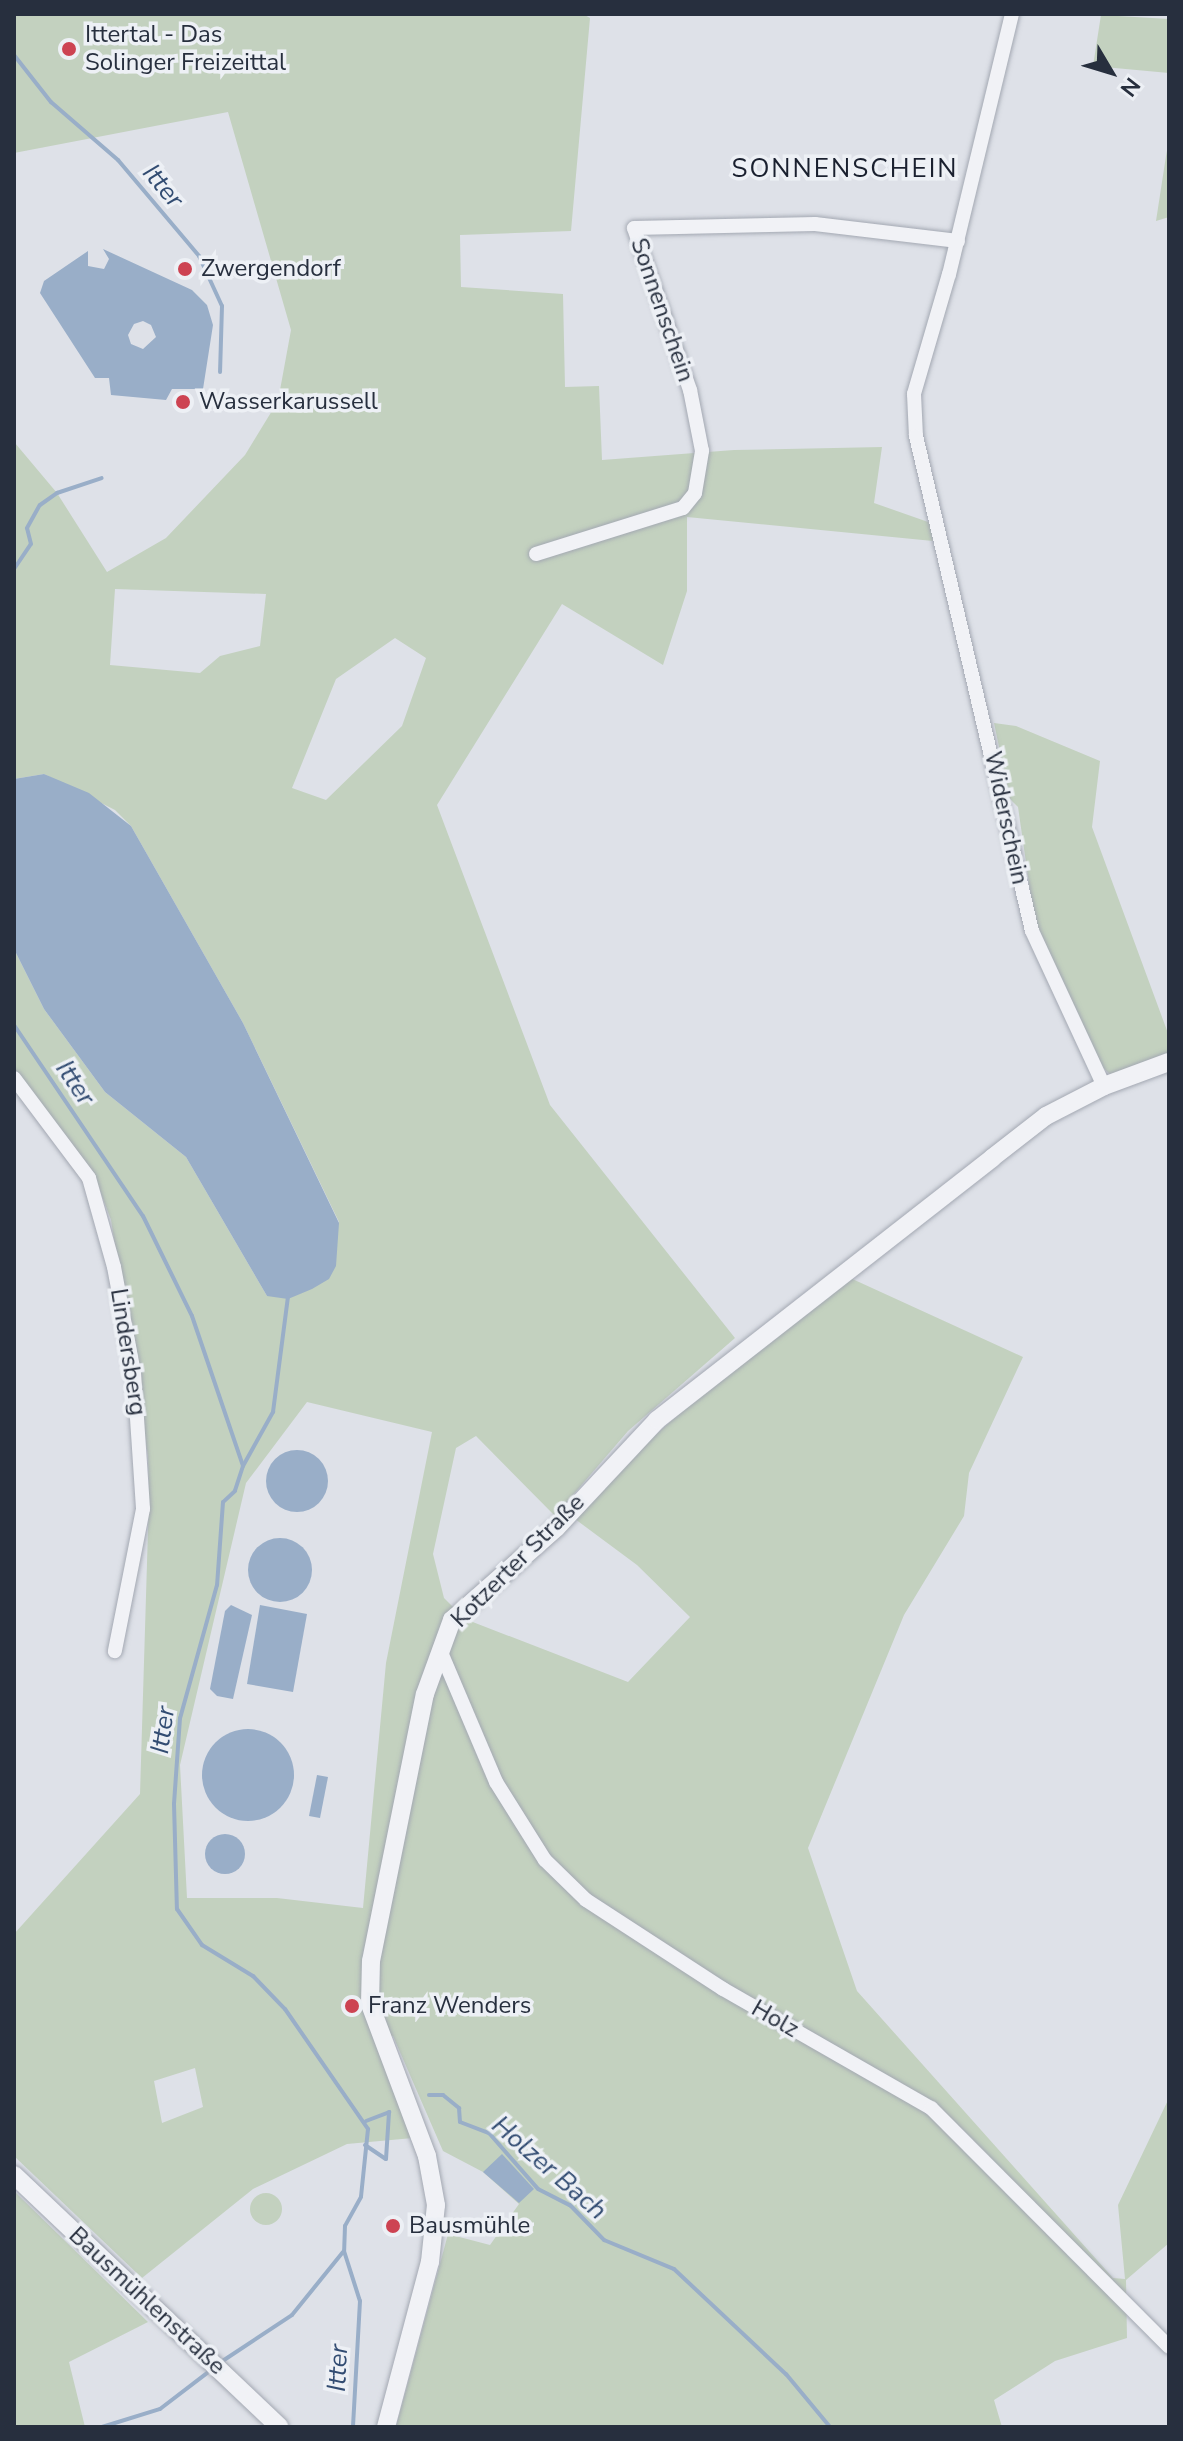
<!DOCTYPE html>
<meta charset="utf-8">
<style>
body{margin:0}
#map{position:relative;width:1183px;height:2441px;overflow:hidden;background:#dee1e8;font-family:"Nunito Sans",sans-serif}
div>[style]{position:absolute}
.green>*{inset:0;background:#c3d1bf}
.round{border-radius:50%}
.water>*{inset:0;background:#99aec8}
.stream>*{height:4px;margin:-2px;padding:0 2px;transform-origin:2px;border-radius:2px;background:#99aec8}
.roads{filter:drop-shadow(0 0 2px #a3a8b2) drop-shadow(0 0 2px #a3a8b2)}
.minor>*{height:14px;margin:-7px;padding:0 7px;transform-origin:7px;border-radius:7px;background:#f1f2f6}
.tertiary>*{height:18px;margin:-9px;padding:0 9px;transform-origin:9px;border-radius:9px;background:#f1f2f6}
.dots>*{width:22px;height:22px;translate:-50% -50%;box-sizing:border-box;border:4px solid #edf0f5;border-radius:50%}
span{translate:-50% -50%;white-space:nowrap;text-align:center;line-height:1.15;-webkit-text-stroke:7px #edf0f5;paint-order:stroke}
.poi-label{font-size:24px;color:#272f3e}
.left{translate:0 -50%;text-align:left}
.street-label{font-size:24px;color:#272f3e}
.neighbourhood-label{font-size:26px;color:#1a202f;letter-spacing:2px}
.water-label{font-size:26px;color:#324c72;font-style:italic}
.frame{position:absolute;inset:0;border:16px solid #272f3e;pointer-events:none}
.north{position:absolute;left:1071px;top:32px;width:80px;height:80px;-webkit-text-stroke:6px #edf0f5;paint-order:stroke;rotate:128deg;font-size:22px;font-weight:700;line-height:32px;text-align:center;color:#272f3e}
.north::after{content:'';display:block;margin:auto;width:28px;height:36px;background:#272f3e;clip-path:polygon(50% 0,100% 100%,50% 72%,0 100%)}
</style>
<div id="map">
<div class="green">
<i style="clip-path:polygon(evenodd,14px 14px,583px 14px,590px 18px,571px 231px,460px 235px,461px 287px,563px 294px,565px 387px,599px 386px,602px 460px,734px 450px,882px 447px,874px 503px,931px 523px,933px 541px,687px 517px,687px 591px,663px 665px,562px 604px,437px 805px,550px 1105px,735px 1338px,628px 1431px,555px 1516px,476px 1436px,456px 1448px,433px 1554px,444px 1598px,465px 1619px,628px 1682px,690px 1617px,637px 1565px,575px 1519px,622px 1465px,680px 1413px,848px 1277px,1023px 1357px,969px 1473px,964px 1516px,904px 1615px,808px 1848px,857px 1991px,1113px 2278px,1125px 2279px,1118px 2205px,1169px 2098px,1169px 2243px,1126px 2280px,1127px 2338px,1055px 2361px,994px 2400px,1002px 2427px,396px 2427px,448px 2234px,490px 2245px,519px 2204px,483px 2172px,443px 2151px,393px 2036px,375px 2040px,413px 2138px,347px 2144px,253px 2189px,142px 2278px,14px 2156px,14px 1934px,140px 1794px,149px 1497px,148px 1456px,111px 1220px,94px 1175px,14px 1069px,14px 949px,44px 1009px,105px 1092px,186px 1157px,267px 1296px,339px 1222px,243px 1023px,131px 826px,115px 810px,44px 774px,14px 779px,15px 443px,57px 493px,107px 572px,166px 538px,245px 455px,278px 401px,291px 330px,228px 112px,14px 153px,14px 14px,115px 589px,266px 594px,260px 646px,220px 656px,200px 673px,110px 665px,115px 589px,14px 14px,395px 638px,426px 658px,402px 726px,326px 800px,292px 788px,336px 679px,395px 638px,14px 14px,307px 1402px,432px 1432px,386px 1663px,363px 1908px,277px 1898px,187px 1898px,180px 1765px,246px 1483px,307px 1402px,14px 14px,195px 2068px,203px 2107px,162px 2123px,154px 2081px,195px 2068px)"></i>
<i style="clip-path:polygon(1101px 15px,1169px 19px,1169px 73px,1093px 66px)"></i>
<i style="clip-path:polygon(1169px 140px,1169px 217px,1156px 221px,1166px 156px)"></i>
<i style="clip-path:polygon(994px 723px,1016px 726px,1100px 761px,1092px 827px,1169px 1036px,1169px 1054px,1113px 1077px,1100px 1065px,1034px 918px,1018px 807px,1010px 799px)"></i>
<i style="clip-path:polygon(14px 2191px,148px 2322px,69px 2362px,85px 2427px,14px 2427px)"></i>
<i class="round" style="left:250px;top:2193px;width:32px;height:32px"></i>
</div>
<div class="water">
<i style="clip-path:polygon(evenodd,103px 249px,192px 290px,207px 305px,213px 325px,203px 389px,172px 389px,166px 400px,111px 395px,109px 378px,95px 378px,40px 293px,44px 281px,88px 251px,88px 266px,104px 269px,109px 259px,103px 249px,143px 321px,151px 325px,156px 337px,143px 349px,131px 344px,128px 335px,134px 324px,143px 321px)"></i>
<i style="clip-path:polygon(44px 774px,89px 793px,131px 826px,243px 1023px,339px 1223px,336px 1266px,329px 1279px,312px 1289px,288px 1299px,267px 1296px,186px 1157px,105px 1092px,44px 1009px,14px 949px,14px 779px)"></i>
<i class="round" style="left:266px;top:1450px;width:62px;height:62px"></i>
<i class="round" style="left:248px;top:1538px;width:64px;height:64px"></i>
<i style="clip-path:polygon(231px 1605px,252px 1615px,233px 1699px,217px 1696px,210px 1689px,225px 1611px)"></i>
<i style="clip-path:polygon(260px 1605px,307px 1614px,293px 1692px,247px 1684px)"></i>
<i class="round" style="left:202px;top:1729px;width:92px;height:92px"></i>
<i style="clip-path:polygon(317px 1775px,328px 1777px,320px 1818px,309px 1816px)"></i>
<i class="round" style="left:205px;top:1834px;width:40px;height:40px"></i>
<i style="clip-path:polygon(502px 2154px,534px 2189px,519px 2203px,483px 2172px)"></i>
</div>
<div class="stream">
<i style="left:14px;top:55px;width:60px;rotate:51.8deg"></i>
<i style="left:51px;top:102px;width:89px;rotate:40.9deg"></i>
<i style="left:118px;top:160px;width:126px;rotate:49.8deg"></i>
<i style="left:199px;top:256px;width:55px;rotate:65.3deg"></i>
<i style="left:222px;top:306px;width:66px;rotate:91.7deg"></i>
<i style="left:14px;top:569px;width:30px;rotate:-56deg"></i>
<i style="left:31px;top:544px;width:16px;rotate:-104deg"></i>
<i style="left:27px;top:528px;width:26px;rotate:-61deg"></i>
<i style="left:40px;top:505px;width:21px;rotate:-35deg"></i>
<i style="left:57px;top:493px;width:47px;rotate:-18.4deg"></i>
<i style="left:14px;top:1025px;width:230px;rotate:56deg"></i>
<i style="left:143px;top:1216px;width:111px;rotate:63.9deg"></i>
<i style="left:192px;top:1316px;width:158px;rotate:71.2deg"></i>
<i style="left:243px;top:1466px;width:26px;rotate:108deg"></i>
<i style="left:235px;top:1491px;width:16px;rotate:137deg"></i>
<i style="left:223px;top:1502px;width:83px;rotate:94.1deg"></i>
<i style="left:217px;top:1585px;width:138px;rotate:105.5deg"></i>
<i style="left:180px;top:1718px;width:86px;rotate:94deg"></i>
<i style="left:174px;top:1804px;width:105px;rotate:88.4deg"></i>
<i style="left:177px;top:1909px;width:44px;rotate:55.2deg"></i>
<i style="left:202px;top:1945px;width:60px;rotate:31.3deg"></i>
<i style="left:253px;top:1976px;width:46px;rotate:45.9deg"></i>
<i style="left:285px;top:2009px;width:146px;rotate:55.3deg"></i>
<i style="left:368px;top:2129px;width:68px;rotate:95.9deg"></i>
<i style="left:361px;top:2197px;width:33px;rotate:119deg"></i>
<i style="left:345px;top:2226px;width:25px;rotate:92deg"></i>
<i style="left:344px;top:2251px;width:52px;rotate:72.3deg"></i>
<i style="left:360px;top:2301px;width:126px;rotate:93.2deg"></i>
<i style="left:243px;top:1466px;width:62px;rotate:-60.9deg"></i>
<i style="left:273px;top:1412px;width:116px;rotate:-82.6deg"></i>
<i style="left:429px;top:2095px;width:14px"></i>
<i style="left:443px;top:2095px;width:21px;rotate:39deg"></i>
<i style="left:459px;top:2108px;width:14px;rotate:86deg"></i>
<i style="left:460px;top:2122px;width:31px;rotate:21deg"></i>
<i style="left:489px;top:2133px;width:74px;rotate:48.8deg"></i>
<i style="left:538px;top:2189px;width:36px;rotate:27deg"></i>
<i style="left:570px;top:2205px;width:49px;rotate:45.8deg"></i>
<i style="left:604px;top:2240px;width:76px;rotate:22.5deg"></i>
<i style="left:674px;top:2269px;width:154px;rotate:43.2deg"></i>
<i style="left:786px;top:2374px;width:69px;rotate:50.3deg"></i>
<i style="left:366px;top:2121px;width:25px;rotate:-21deg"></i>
<i style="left:365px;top:2145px;width:25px;rotate:34deg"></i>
<i style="left:386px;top:2159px;width:47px;rotate:-86.3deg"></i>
<i style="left:221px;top:2362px;width:85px;rotate:-33.5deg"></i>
<i style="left:292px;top:2315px;width:81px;rotate:-51deg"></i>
<i style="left:102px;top:2427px;width:61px;rotate:-17.2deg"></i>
<i style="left:160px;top:2409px;width:64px;rotate:-37.4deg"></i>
</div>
<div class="roads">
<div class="minor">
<i style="left:1012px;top:14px;width:268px;rotate:103.6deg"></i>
<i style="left:949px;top:274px;width:125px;rotate:106.3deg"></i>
<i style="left:914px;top:394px;width:42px;rotate:87.3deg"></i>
<i style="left:916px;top:436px;width:508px;rotate:76.81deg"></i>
<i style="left:1032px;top:931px;width:171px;rotate:65.1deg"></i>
<i style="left:536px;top:554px;width:154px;rotate:-17.4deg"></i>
<i style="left:683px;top:508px;width:19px;rotate:-51deg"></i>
<i style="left:695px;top:493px;width:43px;rotate:-80.5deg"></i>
<i style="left:702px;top:451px;width:62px;rotate:-101.1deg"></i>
<i style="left:690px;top:390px;width:171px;rotate:-109.1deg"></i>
<i style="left:634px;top:228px;width:181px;rotate:-1.3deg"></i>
<i style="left:815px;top:224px;width:144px;rotate:6.8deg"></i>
<i style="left:14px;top:1078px;width:125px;rotate:53.1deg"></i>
<i style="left:89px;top:1178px;width:92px;rotate:74.3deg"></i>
<i style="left:114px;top:1267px;width:108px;rotate:79.3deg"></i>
<i style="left:134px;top:1373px;width:136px;rotate:86.2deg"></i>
<i style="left:143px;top:1509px;width:145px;rotate:101.2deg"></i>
<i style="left:440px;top:1650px;width:143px;rotate:67deg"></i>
<i style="left:496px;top:1782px;width:92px;rotate:57.9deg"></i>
<i style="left:545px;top:1860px;width:57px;rotate:44.3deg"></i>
<i style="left:586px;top:1900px;width:163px;rotate:33deg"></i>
<i style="left:723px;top:1989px;width:240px;rotate:29.8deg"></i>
<i style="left:931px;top:2108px;width:337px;rotate:45.1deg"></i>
</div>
<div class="tertiary">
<i style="left:14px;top:2175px;width:366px;rotate:43.5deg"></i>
<i style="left:386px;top:2427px;width:171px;rotate:-75.1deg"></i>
<i style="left:430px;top:2262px;width:57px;rotate:-84deg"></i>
<i style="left:436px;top:2205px;width:50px;rotate:-100.4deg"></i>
<i style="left:427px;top:2156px;width:162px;rotate:-110.6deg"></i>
<i style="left:370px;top:2004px;width:43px;rotate:-88.7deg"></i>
<i style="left:371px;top:1961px;width:272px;rotate:-78.6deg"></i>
<i style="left:425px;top:1694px;width:79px;rotate:-70deg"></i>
<i style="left:452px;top:1620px;width:140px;rotate:-41.5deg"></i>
<i style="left:557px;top:1527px;width:146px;rotate:-46.9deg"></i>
<i style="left:657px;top:1420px;width:425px;rotate:-38deg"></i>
<i style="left:992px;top:1158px;width:68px;rotate:-37.9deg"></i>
<i style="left:1046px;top:1116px;width:65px;rotate:-27.3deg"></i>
<i style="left:1104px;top:1086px;width:69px;rotate:-20.3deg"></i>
</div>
</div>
<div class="dots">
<i style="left:69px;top:49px;background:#cd4352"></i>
<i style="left:185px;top:269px;background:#cd4352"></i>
<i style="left:183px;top:402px;background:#cd4352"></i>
<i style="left:352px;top:2006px;background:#cd4352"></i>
<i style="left:393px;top:2226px;background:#cd4352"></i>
</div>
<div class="poi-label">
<span class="left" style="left:85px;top:49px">Ittertal - Das<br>Solinger Freizeittal</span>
<span class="left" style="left:201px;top:269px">Zwergendorf</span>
<span class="left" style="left:199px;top:402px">Wasserkarussell</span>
<span class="left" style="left:368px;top:2006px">Franz Wenders</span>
<span class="left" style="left:409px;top:2226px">Bausmühle</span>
</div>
<div class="street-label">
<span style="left:662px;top:310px;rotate:71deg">Sonnenschein</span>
<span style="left:1006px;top:818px;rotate:78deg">Widerschein</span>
<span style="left:128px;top:1352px;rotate:81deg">Lindersberg</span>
<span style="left:518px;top:1561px;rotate:-45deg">Kotzerter Straße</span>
<span style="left:775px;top:2019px;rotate:30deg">Holz</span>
<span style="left:147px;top:2301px;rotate:43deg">Bausmühlenstraße</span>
</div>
<div class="neighbourhood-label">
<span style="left:845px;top:169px">SONNENSCHEIN</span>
</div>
<div class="water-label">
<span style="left:163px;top:186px;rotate:50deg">Itter</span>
<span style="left:75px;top:1083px;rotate:56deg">Itter</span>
<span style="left:163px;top:1730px;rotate:-82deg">Itter</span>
<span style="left:549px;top:2168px;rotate:41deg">Holzer Bach</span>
<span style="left:338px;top:2368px;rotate:-87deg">Itter</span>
</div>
<div class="frame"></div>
<div class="north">N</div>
</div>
